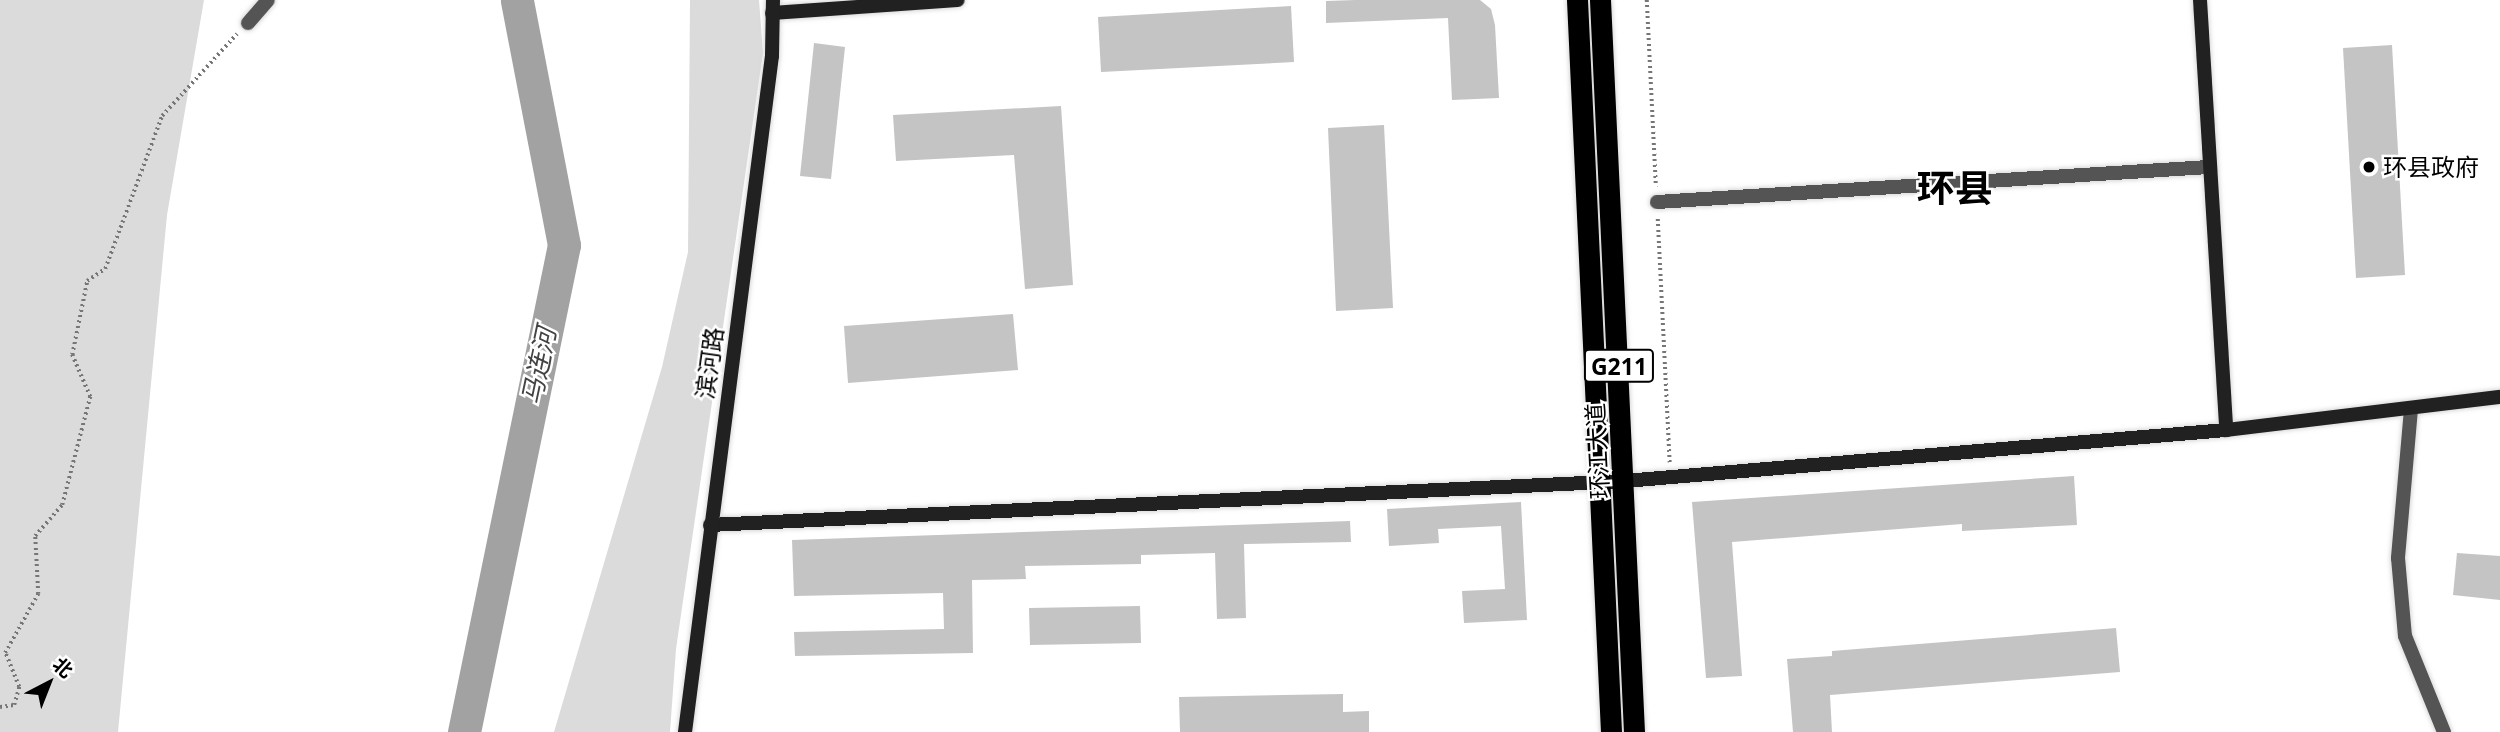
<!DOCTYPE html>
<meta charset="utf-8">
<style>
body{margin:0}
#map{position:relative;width:2500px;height:732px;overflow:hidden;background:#fff;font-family:"Noto Sans","Noto Sans SC",sans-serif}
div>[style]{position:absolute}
.green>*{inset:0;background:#dbdbdb}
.river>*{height:33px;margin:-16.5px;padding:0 16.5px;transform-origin:16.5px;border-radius:16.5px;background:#a2a2a2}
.building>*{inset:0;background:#c4c4c4}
.path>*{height:3.5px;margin-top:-1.75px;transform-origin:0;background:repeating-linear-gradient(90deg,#767676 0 2px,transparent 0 5.5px)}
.roads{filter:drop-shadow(0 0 2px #dbdbdb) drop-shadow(0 0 2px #dbdbdb)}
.street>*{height:14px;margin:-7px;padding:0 7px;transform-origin:7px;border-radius:7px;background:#545454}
.secondary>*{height:14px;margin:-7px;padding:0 7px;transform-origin:7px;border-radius:7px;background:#212121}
.highway>*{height:21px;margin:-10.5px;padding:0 10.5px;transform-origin:10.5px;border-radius:10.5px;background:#000}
.dots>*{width:19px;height:19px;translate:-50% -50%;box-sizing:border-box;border:4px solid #fff;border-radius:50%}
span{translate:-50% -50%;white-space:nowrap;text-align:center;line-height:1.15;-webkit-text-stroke:5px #fff;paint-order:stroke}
.shield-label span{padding:2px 5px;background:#fff;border:2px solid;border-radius:5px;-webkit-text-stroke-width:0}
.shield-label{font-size:23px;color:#000;font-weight:700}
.poi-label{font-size:24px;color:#000}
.left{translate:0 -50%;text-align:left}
.street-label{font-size:24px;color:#000}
.water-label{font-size:26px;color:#434343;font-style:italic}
.town-label{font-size:38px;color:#000;font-weight:700}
.north{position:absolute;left:14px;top:648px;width:70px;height:70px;-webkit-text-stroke:5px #fff;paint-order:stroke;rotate:42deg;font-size:19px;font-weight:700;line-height:28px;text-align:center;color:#000}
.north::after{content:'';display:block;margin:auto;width:24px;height:32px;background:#000;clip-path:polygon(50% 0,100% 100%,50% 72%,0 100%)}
</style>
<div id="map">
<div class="green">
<i style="clip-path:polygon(0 0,204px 0,167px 215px,118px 732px,0 732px)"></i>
<i style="clip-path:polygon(690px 0,759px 0,763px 53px,676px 649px,670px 732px,554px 732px,662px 367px,688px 252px)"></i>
</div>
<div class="river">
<i style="left:464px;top:732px;width:497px;rotate:-78.4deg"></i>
<i style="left:564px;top:245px;width:249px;rotate:-100.9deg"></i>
</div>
<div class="building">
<i style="clip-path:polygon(1355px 0,1480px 0,1491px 9px,1495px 25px,1499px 98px,1452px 100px,1448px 18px,1326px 23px,1326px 1px)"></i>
<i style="clip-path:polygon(1291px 6px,1294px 62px,1101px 72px,1098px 17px)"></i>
<i style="clip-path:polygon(814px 43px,845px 47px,831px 179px,800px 176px)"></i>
<i style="clip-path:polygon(2392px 45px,2405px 275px,2356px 278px,2343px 48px)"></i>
<i style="clip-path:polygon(1061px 106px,1073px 285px,1025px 289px,1014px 155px,896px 161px,893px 115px)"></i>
<i style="clip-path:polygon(1384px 125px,1393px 308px,1336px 311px,1328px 128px)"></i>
<i style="clip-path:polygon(1013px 314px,1018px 370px,848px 383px,844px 326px)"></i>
<i style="clip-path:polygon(2074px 476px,2077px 525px,1962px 531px,1962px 524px,1732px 542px,1742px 676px,1706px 678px,1692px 502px)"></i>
<i style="clip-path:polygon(1521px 502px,1527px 620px,1464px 623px,1462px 591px,1505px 589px,1501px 526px,1438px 529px,1439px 543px,1389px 546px,1387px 509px)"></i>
<i style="clip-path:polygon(1350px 521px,1351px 542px,1244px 544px,1246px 618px,1217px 619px,1215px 553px,1141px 555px,1141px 564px,1025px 566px,1026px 579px,972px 580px,973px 653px,795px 656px,794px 632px,944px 629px,943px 593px,794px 596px,792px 540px)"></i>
<i style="clip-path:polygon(2457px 553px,2500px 556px,2500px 600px,2453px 595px)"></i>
<i style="clip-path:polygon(1140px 606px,1141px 643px,1030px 645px,1029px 608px)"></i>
<i style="clip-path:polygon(2116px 628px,2120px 672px,1830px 695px,1832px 732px,1793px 732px,1787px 659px,1832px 656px,1832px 651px)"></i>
<i style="clip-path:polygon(1343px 694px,1343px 712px,1369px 711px,1369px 732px,1180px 732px,1179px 697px)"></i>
</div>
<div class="path">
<i style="left:1647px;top:0;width:187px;rotate:87.2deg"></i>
<i style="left:1658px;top:219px;width:244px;rotate:87.2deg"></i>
<i style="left:0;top:707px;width:14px;rotate:-8deg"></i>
<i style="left:14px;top:705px;width:19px;rotate:-74deg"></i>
<i style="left:19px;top:687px;width:37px;rotate:-112deg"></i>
<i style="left:5px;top:653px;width:68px;rotate:-60.8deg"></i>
<i style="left:38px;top:594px;width:58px;rotate:-93deg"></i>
<i style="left:35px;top:536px;width:41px;rotate:-48.9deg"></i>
<i style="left:62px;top:505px;width:112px;rotate:-75.5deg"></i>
<i style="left:90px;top:397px;width:46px;rotate:-113.2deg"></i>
<i style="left:72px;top:355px;width:76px;rotate:-78.5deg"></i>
<i style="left:87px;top:281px;width:22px;rotate:-34deg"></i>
<i style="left:105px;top:269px;width:163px;rotate:-69.6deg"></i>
<i style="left:162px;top:116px;width:111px;rotate:-47.6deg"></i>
</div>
<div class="roads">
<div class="street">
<i style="left:248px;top:23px;width:30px;rotate:-49deg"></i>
<i style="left:1657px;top:202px;width:553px;rotate:-3.63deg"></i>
<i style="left:2411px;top:409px;width:150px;rotate:95deg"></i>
<i style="left:2398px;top:558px;width:78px;rotate:84.9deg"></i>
<i style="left:2405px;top:636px;width:104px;rotate:67.9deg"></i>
</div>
<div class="secondary">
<i style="left:2200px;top:0;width:431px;rotate:86.5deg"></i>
<i style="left:772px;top:13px;width:186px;rotate:-4deg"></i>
<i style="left:710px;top:525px;width:916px;rotate:-2.75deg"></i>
<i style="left:1625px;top:481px;width:603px;rotate:-4.85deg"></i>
<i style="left:2226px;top:430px;width:276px;rotate:-6.9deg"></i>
<i style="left:685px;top:732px;width:682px;rotate:-82.67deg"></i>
<i style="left:772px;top:56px;width:56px;rotate:-89deg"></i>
</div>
<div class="highway">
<i style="left:1577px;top:0;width:733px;rotate:87.34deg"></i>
<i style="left:1600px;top:0;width:733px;rotate:87.34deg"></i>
</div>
</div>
<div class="dots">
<i style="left:2369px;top:167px;background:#000"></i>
</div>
<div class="shield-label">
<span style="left:1619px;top:366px">G211</span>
</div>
<div class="poi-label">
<span class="left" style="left:2383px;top:167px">环县政府</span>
</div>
<div class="street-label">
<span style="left:709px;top:363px;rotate:-82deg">滨河路</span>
<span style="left:1597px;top:451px;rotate:-93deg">环江大道</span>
</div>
<div class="water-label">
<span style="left:539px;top:366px;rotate:-78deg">马连河</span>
</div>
<div class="town-label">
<span style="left:1955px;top:188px">环县</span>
</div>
<div class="north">北</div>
</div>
